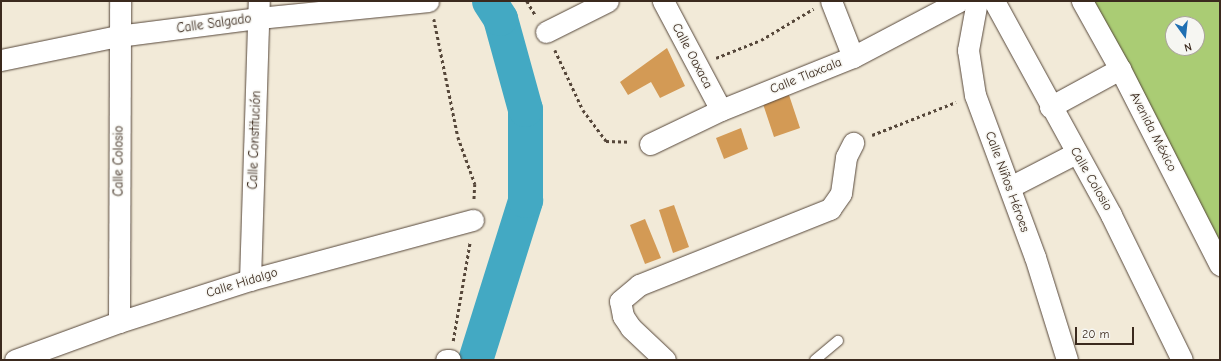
<!DOCTYPE html>
<meta charset="utf-8">
<style>
body{margin:0}
#map{position:relative;width:1221px;height:361px;overflow:hidden;background:#f2ead8;font-family:"Comic Neue",sans-serif}
div>[style]{position:absolute}
.green>*{inset:0;background:#aacc74}
.river>*{height:35px;margin:-17.5px;padding:0 17.5px;transform-origin:17.5px;border-radius:17.5px;background:#43a9c3}
.building>*{inset:0;background:#d39a55}
.path>*{height:2.5px;margin-top:-1.25px;transform-origin:0;background:repeating-linear-gradient(90deg,#56473a 0 3px,transparent 0 6px)}
.roads{filter:drop-shadow(0 0 1px #56473a) drop-shadow(0 0 1px #56473a)}
.lane>*{height:10px;margin:-5px;padding:0 5px;transform-origin:5px;border-radius:5px;background:#fff}
.street>*{height:21px;margin:-10.5px;padding:0 10.5px;transform-origin:10.5px;border-radius:10.5px;background:#fff}
span{translate:-50% -50%;white-space:nowrap;text-align:center;line-height:1.15;-webkit-text-stroke:3px #f6f6f2;paint-order:stroke}
.street-label{font-size:13px;color:#3b2a1e}
.frame{position:absolute;inset:0;border:2px solid #3b2a1e;pointer-events:none}
.north{position:absolute;left:1165px;top:16px;width:40px;height:40px;box-sizing:border-box;background:#f6f6f2;border:1px solid #aba49d;border-radius:50%;rotate:165deg;font-size:11px;font-weight:700;line-height:16px;text-align:center;color:#3b2a1e}
.north::after{content:'';display:block;margin:auto;width:14px;height:18px;background:#1f6fb2;clip-path:polygon(50% 0,100% 100%,50% 72%,0 100%)}
.scale{position:absolute;left:1075px;top:327px;width:59px;height:18px;box-sizing:border-box;border:2px solid #3b2a1e;border-top:0;padding-left:5px;font-size:12px;line-height:14px;white-space:nowrap;color:#3b2a1e;-webkit-text-stroke:3px #f6f6f2;paint-order:stroke}
</style>
<div id="map">
<div class="green">
<i style="clip-path:polygon(evenodd,1082px 1px,1220px 1px,1220px 265px,1082px 1px,1173px 24px,1197px 24px,1197px 48px,1173px 48px,1173px 24px)"></i>
</div>
<div class="river">
<i style="left:475px;top:360px;width:168px;rotate:-72.6deg"></i>
<i style="left:525px;top:200px;width:91px;rotate:-90deg"></i>
<i style="left:525px;top:109px;width:94px;rotate:-105.4deg"></i>
<i style="left:500px;top:18px;width:20px;rotate:-123deg"></i>
</div>
<div class="building">
<i style="clip-path:polygon(667px 48px,685px 86px,660px 98px,651px 82px,628px 95px,620px 82px)"></i>
<i style="clip-path:polygon(789px 95px,800px 128px,774px 137px,763px 104px)"></i>
<i style="clip-path:polygon(741px 128px,748px 149px,724px 159px,716px 138px)"></i>
<i style="clip-path:polygon(674px 205px,689px 247px,673px 253px,659px 210px)"></i>
<i style="clip-path:polygon(645px 219px,661px 258px,645px 264px,630px 225px)"></i>
</div>
<div class="path">
<i style="left:527px;top:1px;width:17px;rotate:59deg"></i>
<i style="left:434px;top:19px;width:120px;rotate:78.5deg"></i>
<i style="left:458px;top:137px;width:50px;rotate:70.1deg"></i>
<i style="left:475px;top:184px;width:17px;rotate:93deg"></i>
<i style="left:555px;top:50px;width:66px;rotate:65deg"></i>
<i style="left:583px;top:110px;width:39px;rotate:53deg"></i>
<i style="left:606px;top:141px;width:24px;rotate:2deg"></i>
<i style="left:716px;top:58px;width:48px;rotate:-21.8deg"></i>
<i style="left:761px;top:40px;width:61px;rotate:-30.8deg"></i>
<i style="left:872px;top:135px;width:90px;rotate:-21.4deg"></i>
<i style="left:453px;top:341px;width:100px;rotate:-80.3deg"></i>
</div>
<div class="roads">
<div class="lane">
<i style="left:815px;top:360px;width:30px;rotate:-40deg"></i>
</div>
<div class="street">
<i style="left:663px;top:1px;width:123px;rotate:62deg"></i>
<i style="left:831px;top:1px;width:60px;rotate:68.6deg"></i>
<i style="left:977px;top:1px;width:50px;rotate:100.4deg"></i>
<i style="left:968px;top:50px;width:46px;rotate:81.2deg"></i>
<i style="left:975px;top:95px;width:173px;rotate:69.7deg"></i>
<i style="left:1035px;top:257px;width:108px;rotate:72.7deg"></i>
<i style="left:994px;top:1px;width:244px;rotate:61.3deg"></i>
<i style="left:1111px;top:215px;width:161px;rotate:63.9deg"></i>
<i style="left:1082px;top:1px;width:78px;rotate:60.8deg"></i>
<i style="left:1120px;top:69px;width:220px;rotate:63deg"></i>
<i style="left:546px;top:32px;width:69px;rotate:-26.6deg"></i>
<i style="left:1px;top:60px;width:119px;rotate:-11.6deg"></i>
<i style="left:118px;top:36px;width:142px;rotate:-7.3deg"></i>
<i style="left:259px;top:18px;width:170px;rotate:-5.7deg"></i>
<i style="left:1050px;top:107px;width:80px;rotate:-28.5deg"></i>
<i style="left:650px;top:144px;width:79px;rotate:-25.6deg"></i>
<i style="left:721px;top:110px;width:142px;rotate:-21.9deg"></i>
<i style="left:853px;top:57px;width:120px;rotate:-27.8deg"></i>
<i style="left:1010px;top:187px;width:74px;rotate:-27.3deg"></i>
<i style="left:250px;top:280px;width:279px;rotate:-88.2deg"></i>
<i style="left:119px;top:322px;width:321px;rotate:-89.8deg"></i>
<i style="left:15px;top:360px;width:111px;rotate:-20.1deg"></i>
<i style="left:119px;top:322px;width:138px;rotate:-17.8deg"></i>
<i style="left:250px;top:280px;width:231px;rotate:-15.1deg"></i>
<i style="left:446px;top:360px;width:4px"></i>
<i style="left:665px;top:360px;width:47px;rotate:-136.7deg"></i>
<i style="left:631px;top:328px;width:14px;rotate:-124deg"></i>
<i style="left:623px;top:316px;width:15px;rotate:-101deg"></i>
<i style="left:620px;top:301px;width:25px;rotate:-40deg"></i>
<i style="left:639px;top:285px;width:206px;rotate:-21.7deg"></i>
<i style="left:830px;top:209px;width:19px;rotate:-55deg"></i>
<i style="left:841px;top:193px;width:36px;rotate:-82deg"></i>
<i style="left:846px;top:157px;width:16px;rotate:-63deg"></i>
</div>
</div>
<div class="street-label">
<span style="left:214px;top:24px;rotate:-8deg">Calle Salgado</span>
<span style="left:692px;top:56px;rotate:62deg">Calle Oaxaca</span>
<span style="left:806px;top:76px;rotate:-22deg">Calle Tlaxcala</span>
<span style="left:1153px;top:132px;rotate:63deg">Avenida México</span>
<span style="left:255px;top:140px;rotate:-88deg">Calle Constitución</span>
<span style="left:119px;top:161px;rotate:-90deg">Calle Colosio</span>
<span style="left:1091px;top:179px;rotate:60deg">Calle Colosio</span>
<span style="left:1007px;top:182px;rotate:70deg">Calle Niños Héroes</span>
<span style="left:242px;top:283px;rotate:-17deg">Calle Hidalgo</span>
</div>
<div class="frame"></div>
<div class="north">N</div>
<div class="scale">20 m</div>
</div>
